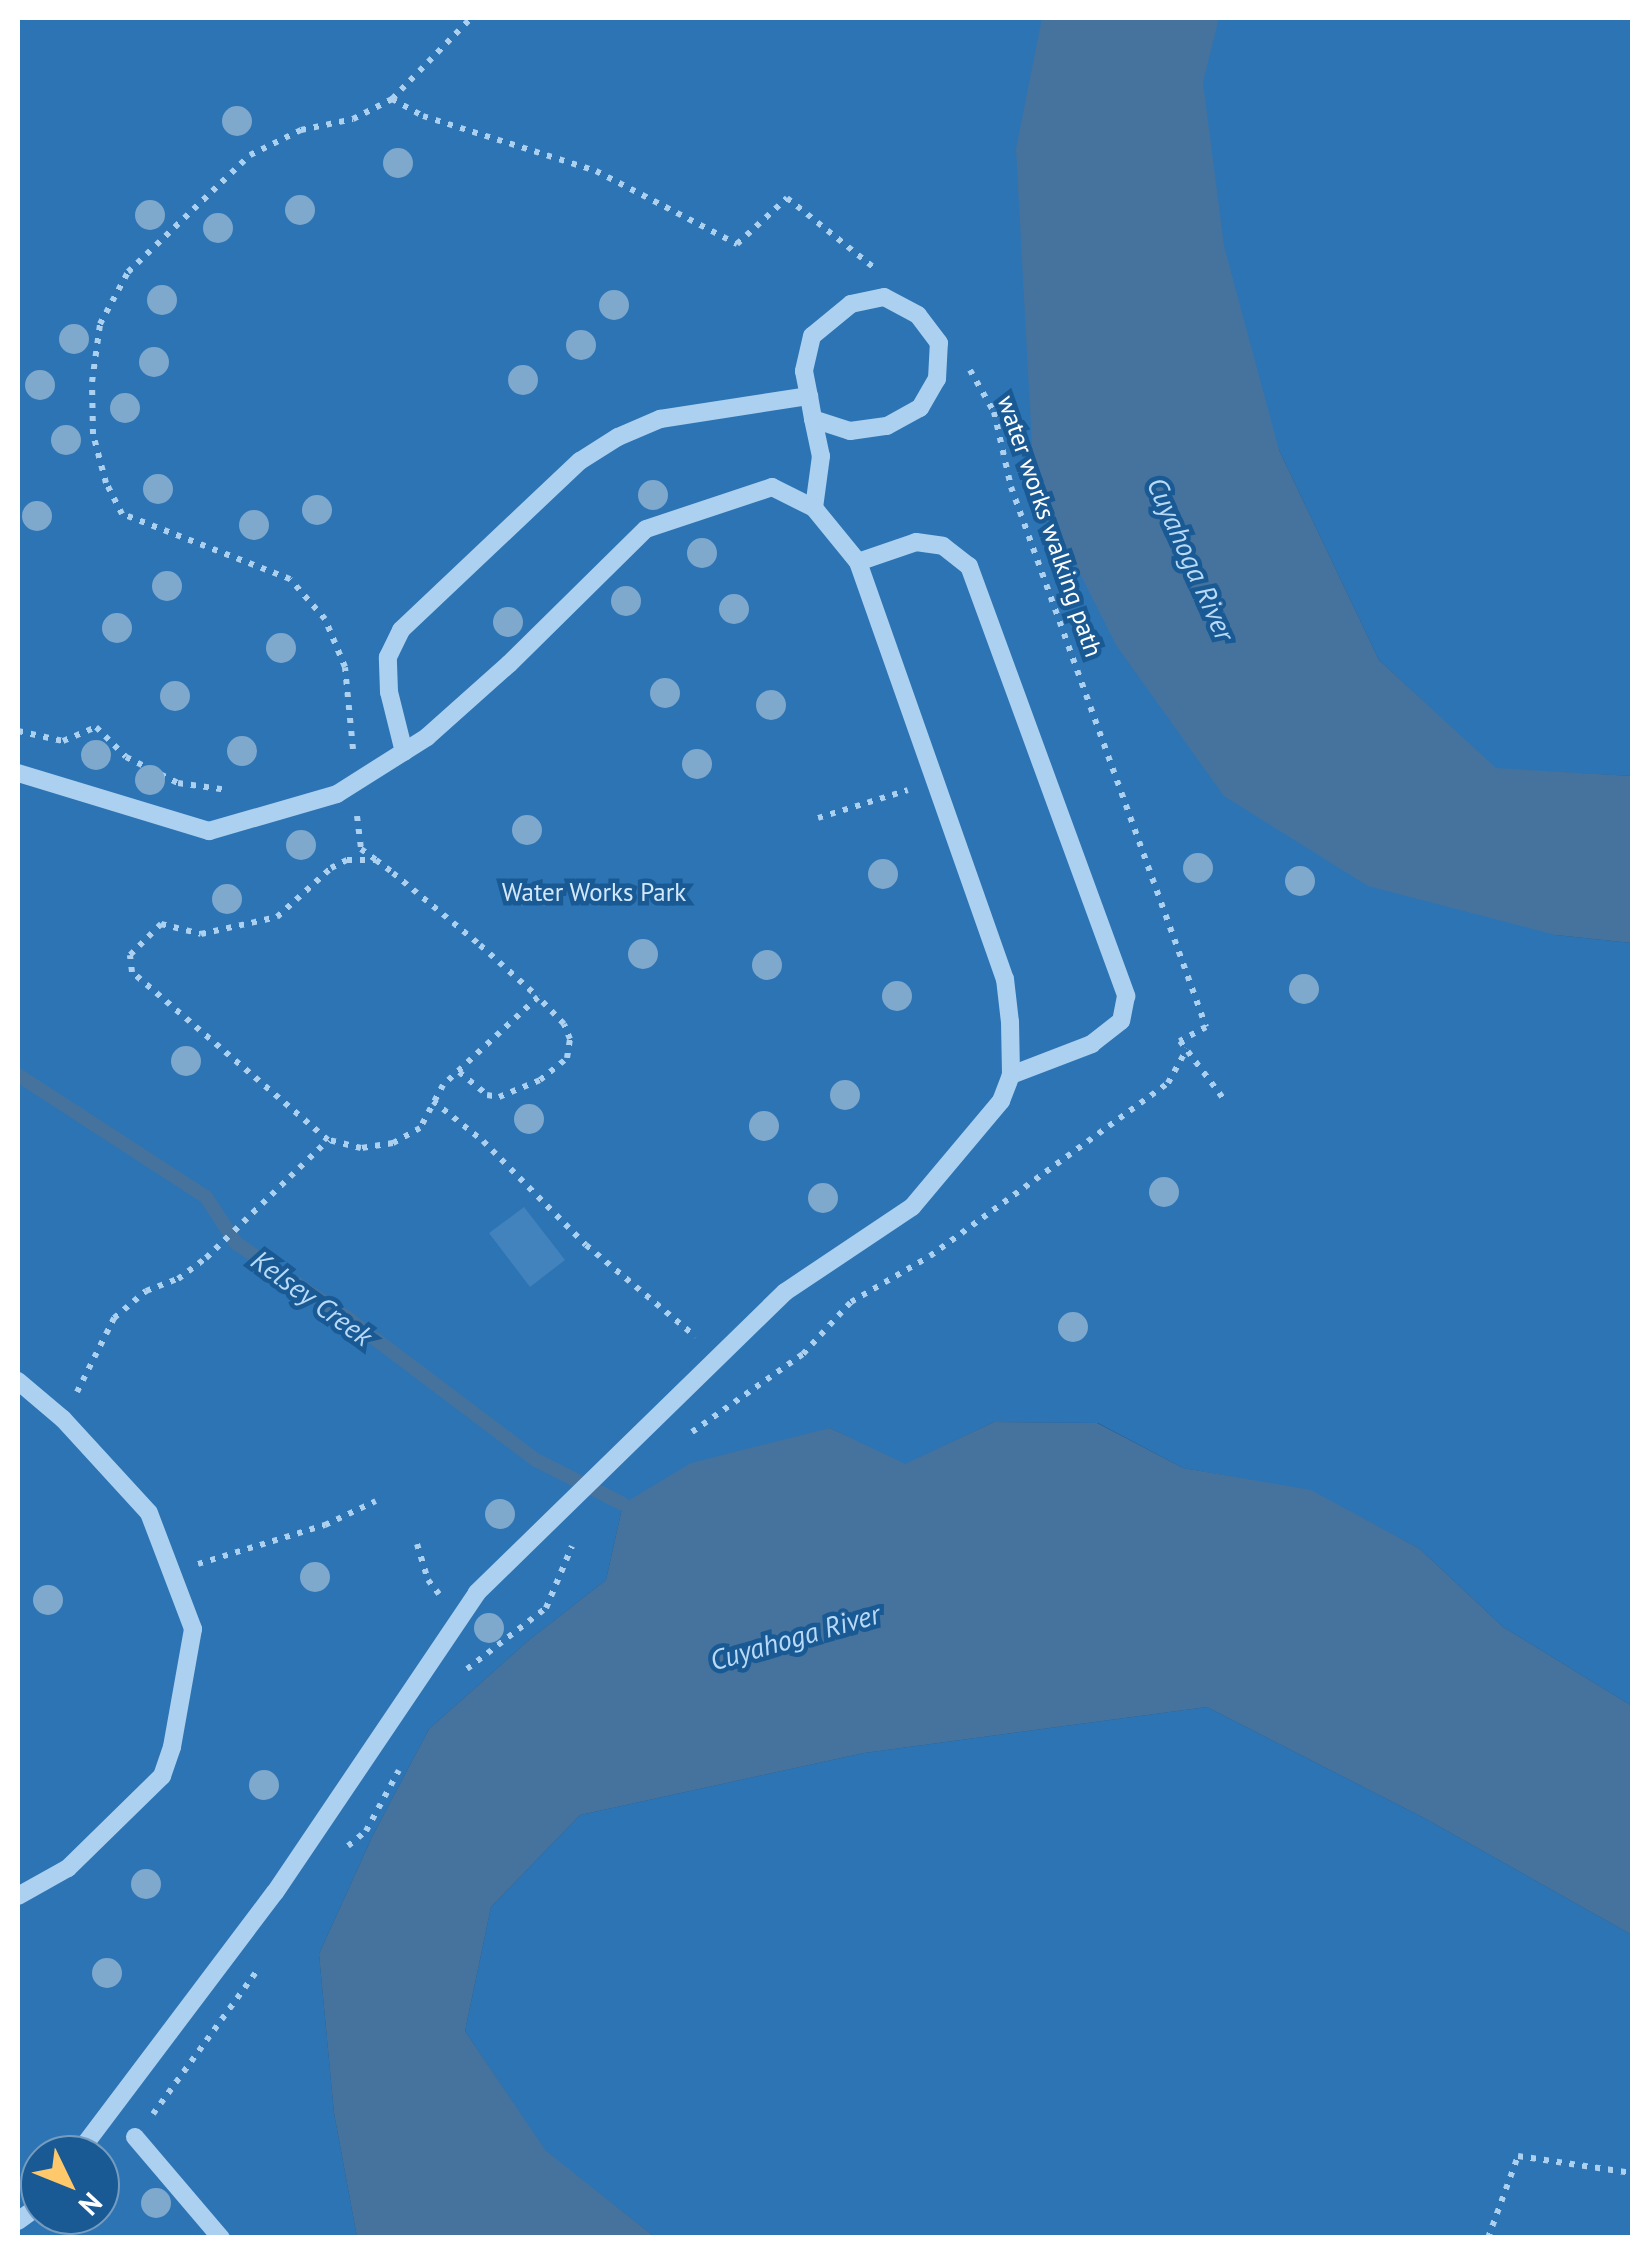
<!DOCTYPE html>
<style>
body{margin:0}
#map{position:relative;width:1650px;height:2255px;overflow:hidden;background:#195a95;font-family:"PT Sans",sans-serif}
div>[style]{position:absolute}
.green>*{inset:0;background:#2d74b4}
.water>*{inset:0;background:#46739d}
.stream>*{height:14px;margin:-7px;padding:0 7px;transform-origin:7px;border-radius:7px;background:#46739d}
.building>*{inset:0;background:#4283bd}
.path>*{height:6px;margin-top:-3px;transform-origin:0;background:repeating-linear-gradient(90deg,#acd0f0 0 5px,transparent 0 13px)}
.minor>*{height:18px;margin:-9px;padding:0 9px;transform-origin:9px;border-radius:9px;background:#acd0f0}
.trees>*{width:30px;height:30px;margin:-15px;border-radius:50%;background:#7fa8cd}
span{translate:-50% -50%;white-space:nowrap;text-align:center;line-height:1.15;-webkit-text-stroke:9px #195a95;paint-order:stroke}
.street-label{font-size:25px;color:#fff}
.park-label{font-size:25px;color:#d3e8fb}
.water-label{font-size:28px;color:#b8daf7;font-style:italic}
.frame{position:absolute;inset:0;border:20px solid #fff;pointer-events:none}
.north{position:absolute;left:20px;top:2135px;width:100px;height:100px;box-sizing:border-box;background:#195a95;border:2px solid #759cbf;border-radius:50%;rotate:133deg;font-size:28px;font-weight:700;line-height:40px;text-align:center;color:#fff}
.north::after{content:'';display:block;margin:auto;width:35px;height:45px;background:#ffc86b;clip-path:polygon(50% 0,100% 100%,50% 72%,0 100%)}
</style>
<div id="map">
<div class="green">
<i style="clip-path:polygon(evenodd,18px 18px,1632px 18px,1632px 776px,1496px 769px,1379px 660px,1279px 450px,1027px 340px,1556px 935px,1632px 943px,1632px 1706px,1503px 1627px,1420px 1549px,1311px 1491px,1183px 1468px,1098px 1423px,994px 1422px,904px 1465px,830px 1428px,623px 1504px,606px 1580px,529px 1640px,429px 1729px,373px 1835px,319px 1954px,334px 2113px,357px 2237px,18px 2237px,18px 18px,40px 2155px,100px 2155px,100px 2215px,40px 2215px,40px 2155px)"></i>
<i style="clip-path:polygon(1207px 1707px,1426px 1819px,1632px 1935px,1632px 2237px,655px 2237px,546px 2152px,465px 2031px,491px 1907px,580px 1815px,864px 1753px)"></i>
</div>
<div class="water">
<i style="clip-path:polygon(1042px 18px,1219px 18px,1203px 82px,1224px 246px,1279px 450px,1379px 660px,1496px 768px,1632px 776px,1632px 943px,1556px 935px,1368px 886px,1224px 796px,1116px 645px,1034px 482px,1016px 149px)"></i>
<i style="clip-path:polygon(994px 1422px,1097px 1423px,1183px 1468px,1311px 1490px,1420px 1549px,1503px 1627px,1632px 1706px,1632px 1935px,1426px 1819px,1207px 1707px,864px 1753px,580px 1815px,491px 1907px,465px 2031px,546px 2151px,655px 2237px,357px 2237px,334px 2113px,319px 1954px,373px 1835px,429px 1729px,529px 1640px,606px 1580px,623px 1504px,691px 1463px,830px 1428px,905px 1464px)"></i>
</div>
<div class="stream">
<i style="left:18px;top:1075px;width:224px;rotate:33deg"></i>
<i style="left:206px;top:1197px;width:55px;rotate:56.9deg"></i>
<i style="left:236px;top:1243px;width:138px;rotate:34deg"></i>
<i style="left:350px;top:1320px;width:233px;rotate:37deg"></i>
<i style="left:536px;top:1460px;width:97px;rotate:26.8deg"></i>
</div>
<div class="building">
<i style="clip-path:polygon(524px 1207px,565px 1260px,530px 1287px,489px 1233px)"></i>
</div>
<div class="path">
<i style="left:392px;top:99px;width:35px;rotate:29deg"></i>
<i style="left:423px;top:116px;width:182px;rotate:17.6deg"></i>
<i style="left:596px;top:171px;width:159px;rotate:27.4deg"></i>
<i style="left:737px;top:244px;width:68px;rotate:-42.6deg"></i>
<i style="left:787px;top:198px;width:110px;rotate:38.7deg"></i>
<i style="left:970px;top:370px;width:48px;rotate:60.3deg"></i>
<i style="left:994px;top:412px;width:77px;rotate:77.2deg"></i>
<i style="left:1011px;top:487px;width:574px;rotate:70.14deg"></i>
<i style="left:1206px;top:1027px;width:30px;rotate:152deg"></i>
<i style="left:1180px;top:1041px;width:76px;rotate:53deg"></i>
<i style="left:18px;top:731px;width:46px;rotate:12.5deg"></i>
<i style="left:63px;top:741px;width:36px;rotate:-23deg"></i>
<i style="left:96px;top:727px;width:42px;rotate:45deg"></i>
<i style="left:126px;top:757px;width:58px;rotate:26.6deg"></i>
<i style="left:178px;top:783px;width:50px;rotate:8deg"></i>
<i style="left:353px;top:749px;width:82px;rotate:-95.6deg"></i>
<i style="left:345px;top:667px;width:52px;rotate:-112.6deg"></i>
<i style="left:325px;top:619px;width:53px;rotate:-131.2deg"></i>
<i style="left:290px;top:579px;width:180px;rotate:-158.8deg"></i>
<i style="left:122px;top:514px;width:35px;rotate:-117deg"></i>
<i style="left:106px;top:483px;width:51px;rotate:-104.9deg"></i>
<i style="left:93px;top:434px;width:52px;rotate:-91.1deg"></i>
<i style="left:92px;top:382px;width:59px;rotate:-82.1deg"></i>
<i style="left:100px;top:324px;width:59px;rotate:-61.7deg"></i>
<i style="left:128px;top:272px;width:169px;rotate:-43.8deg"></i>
<i style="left:250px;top:155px;width:57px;rotate:-26.1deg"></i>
<i style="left:301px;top:130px;width:53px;rotate:-11.9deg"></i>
<i style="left:353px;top:119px;width:44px;rotate:-27.1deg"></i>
<i style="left:392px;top:99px;width:113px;rotate:-45.7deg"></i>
<i style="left:357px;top:816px;width:33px;rotate:83deg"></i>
<i style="left:361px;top:849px;width:19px;rotate:36deg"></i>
<i style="left:376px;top:860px;width:21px;rotate:37deg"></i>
<i style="left:393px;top:873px;width:113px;rotate:39.6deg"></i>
<i style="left:480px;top:945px;width:78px;rotate:41.9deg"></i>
<i style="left:538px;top:997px;width:129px;rotate:137.2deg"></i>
<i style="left:443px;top:1085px;width:49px;rotate:118.1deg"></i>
<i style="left:420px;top:1128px;width:31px;rotate:151deg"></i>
<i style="left:393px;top:1143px;width:32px;rotate:171deg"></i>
<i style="left:361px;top:1148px;width:34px;rotate:-166deg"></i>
<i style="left:328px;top:1140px;width:258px;rotate:-139.4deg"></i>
<i style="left:132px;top:972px;width:17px;rotate:-97deg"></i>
<i style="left:130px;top:955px;width:44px;rotate:-45deg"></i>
<i style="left:161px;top:924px;width:41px;rotate:14deg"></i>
<i style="left:201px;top:934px;width:78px;rotate:-12.6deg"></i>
<i style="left:277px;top:917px;width:73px;rotate:-42.2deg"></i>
<i style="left:331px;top:868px;width:18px;rotate:-27deg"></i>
<i style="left:347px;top:860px;width:29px"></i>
<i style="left:818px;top:818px;width:94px;rotate:-17.3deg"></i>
<i style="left:459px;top:1072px;width:36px;rotate:39deg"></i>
<i style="left:487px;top:1095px;width:12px;rotate:9deg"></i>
<i style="left:499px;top:1097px;width:44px;rotate:-22.5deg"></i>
<i style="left:540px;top:1080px;width:35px;rotate:-39deg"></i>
<i style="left:567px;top:1058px;width:19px;rotate:-81deg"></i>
<i style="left:570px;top:1039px;width:16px;rotate:-112deg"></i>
<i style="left:564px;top:1024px;width:37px;rotate:-134deg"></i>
<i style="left:433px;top:1101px;width:64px;rotate:38.7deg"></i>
<i style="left:483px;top:1141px;width:146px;rotate:45.3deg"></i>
<i style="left:586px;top:1245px;width:143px;rotate:39.9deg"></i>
<i style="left:77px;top:1392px;width:83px;rotate:-63.4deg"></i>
<i style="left:114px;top:1318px;width:42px;rotate:-40.2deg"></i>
<i style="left:146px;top:1291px;width:34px;rotate:-21deg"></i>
<i style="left:178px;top:1279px;width:35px;rotate:-37deg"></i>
<i style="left:206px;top:1258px;width:170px;rotate:-44deg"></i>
<i style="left:692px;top:1432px;width:136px;rotate:-35.1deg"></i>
<i style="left:803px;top:1354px;width:71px;rotate:-47.3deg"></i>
<i style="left:851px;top:1302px;width:91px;rotate:-30.2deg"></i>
<i style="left:930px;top:1256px;width:294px;rotate:-36deg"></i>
<i style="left:1168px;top:1083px;width:39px;rotate:-61deg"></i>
<i style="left:417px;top:1544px;width:38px;rotate:73deg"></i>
<i style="left:428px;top:1580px;width:18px;rotate:52deg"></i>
<i style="left:198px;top:1564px;width:133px;rotate:-17.1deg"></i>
<i style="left:325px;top:1525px;width:56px;rotate:-25.2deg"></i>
<i style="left:467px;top:1669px;width:100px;rotate:-37.7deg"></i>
<i style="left:546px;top:1608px;width:67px;rotate:-67.2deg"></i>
<i style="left:348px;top:1846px;width:23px;rotate:-40deg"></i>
<i style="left:366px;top:1831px;width:69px;rotate:-61.6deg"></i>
<i style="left:153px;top:2114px;width:177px;rotate:-54deg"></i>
<i style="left:1488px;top:2238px;width:87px;rotate:-69.9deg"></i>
<i style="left:1518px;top:2156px;width:115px;rotate:8.5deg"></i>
</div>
<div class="minor">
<i style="left:813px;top:419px;width:39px;rotate:18deg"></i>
<i style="left:850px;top:431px;width:37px;rotate:-8deg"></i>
<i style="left:887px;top:426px;width:38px;rotate:-29deg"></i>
<i style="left:920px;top:408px;width:34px;rotate:-60deg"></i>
<i style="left:937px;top:379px;width:36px;rotate:-87deg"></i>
<i style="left:939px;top:343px;width:35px;rotate:-127deg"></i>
<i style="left:918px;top:315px;width:38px;rotate:-152deg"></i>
<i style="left:884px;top:297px;width:34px;rotate:168deg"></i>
<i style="left:851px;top:304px;width:50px;rotate:140.6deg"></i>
<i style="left:812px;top:336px;width:36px;rotate:103deg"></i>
<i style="left:804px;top:371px;width:25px;rotate:79deg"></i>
<i style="left:809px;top:396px;width:23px;rotate:80deg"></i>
<i style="left:813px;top:419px;width:38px;rotate:78deg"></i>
<i style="left:821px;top:456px;width:52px;rotate:97.7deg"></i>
<i style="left:858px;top:562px;width:61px;rotate:-19deg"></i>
<i style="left:916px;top:542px;width:27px;rotate:8deg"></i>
<i style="left:943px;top:546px;width:33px;rotate:38deg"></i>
<i style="left:969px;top:566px;width:458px;rotate:69.9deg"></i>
<i style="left:1126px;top:996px;width:25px;rotate:101deg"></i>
<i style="left:1121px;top:1021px;width:37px;rotate:142deg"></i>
<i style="left:1092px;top:1044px;width:87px;rotate:159.1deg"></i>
<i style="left:404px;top:752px;width:62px;rotate:-104deg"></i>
<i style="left:389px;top:692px;width:35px;rotate:-92deg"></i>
<i style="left:388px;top:657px;width:30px;rotate:-64deg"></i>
<i style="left:401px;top:630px;width:246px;rotate:-43.4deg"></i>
<i style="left:580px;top:461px;width:45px;rotate:-32.3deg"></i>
<i style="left:618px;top:437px;width:46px;rotate:-23.2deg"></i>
<i style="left:660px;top:419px;width:151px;rotate:-8.8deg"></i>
<i style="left:18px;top:773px;width:200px;rotate:16.9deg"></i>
<i style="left:209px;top:831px;width:133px;rotate:-16.1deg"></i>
<i style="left:337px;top:794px;width:107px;rotate:-32.3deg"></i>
<i style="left:427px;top:737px;width:110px;rotate:-41.7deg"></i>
<i style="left:509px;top:664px;width:192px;rotate:-44.6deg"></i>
<i style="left:646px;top:529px;width:133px;rotate:-18.4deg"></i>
<i style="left:772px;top:487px;width:47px;rotate:26.6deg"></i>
<i style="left:814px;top:508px;width:70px;rotate:50.8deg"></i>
<i style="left:858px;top:562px;width:442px;rotate:70.6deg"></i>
<i style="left:1005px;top:979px;width:43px;rotate:83.4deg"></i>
<i style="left:1010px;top:1022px;width:53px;rotate:88.9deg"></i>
<i style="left:1011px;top:1075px;width:28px;rotate:111deg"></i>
<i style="left:1001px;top:1101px;width:138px;rotate:130deg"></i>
<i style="left:912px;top:1207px;width:153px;rotate:146.2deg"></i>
<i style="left:785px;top:1292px;width:431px;rotate:135.7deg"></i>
<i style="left:477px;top:1593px;width:361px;rotate:124deg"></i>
<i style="left:275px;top:1892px;width:329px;rotate:127deg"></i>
<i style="left:18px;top:1381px;width:59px;rotate:40.2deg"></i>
<i style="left:63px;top:1419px;width:127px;rotate:47.5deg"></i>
<i style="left:149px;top:1513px;width:124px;rotate:69.2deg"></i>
<i style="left:193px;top:1629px;width:120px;rotate:100.1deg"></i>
<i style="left:172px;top:1747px;width:31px;rotate:109deg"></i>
<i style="left:162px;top:1776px;width:132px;rotate:135.6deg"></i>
<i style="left:68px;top:1868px;width:57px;rotate:150.8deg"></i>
<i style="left:135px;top:2137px;width:133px;rotate:49.6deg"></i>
<i style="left:18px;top:2221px;width:27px;rotate:-36deg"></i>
</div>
<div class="trees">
<i style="left:237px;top:121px"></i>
<i style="left:398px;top:163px"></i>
<i style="left:300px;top:210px"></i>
<i style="left:150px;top:215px"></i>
<i style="left:218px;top:228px"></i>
<i style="left:162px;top:300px"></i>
<i style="left:614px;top:305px"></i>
<i style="left:74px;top:339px"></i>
<i style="left:581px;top:345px"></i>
<i style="left:154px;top:362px"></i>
<i style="left:523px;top:380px"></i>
<i style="left:40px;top:385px"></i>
<i style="left:125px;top:408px"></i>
<i style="left:66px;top:440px"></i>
<i style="left:158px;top:489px"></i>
<i style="left:653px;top:495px"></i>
<i style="left:317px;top:510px"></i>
<i style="left:37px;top:516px"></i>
<i style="left:254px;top:525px"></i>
<i style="left:702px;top:553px"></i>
<i style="left:167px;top:586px"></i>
<i style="left:626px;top:601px"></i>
<i style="left:734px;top:609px"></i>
<i style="left:508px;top:622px"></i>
<i style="left:117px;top:628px"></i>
<i style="left:281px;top:648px"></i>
<i style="left:665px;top:693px"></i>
<i style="left:175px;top:696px"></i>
<i style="left:771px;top:705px"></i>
<i style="left:242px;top:751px"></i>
<i style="left:96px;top:755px"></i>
<i style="left:697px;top:764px"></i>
<i style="left:150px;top:780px"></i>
<i style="left:527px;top:830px"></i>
<i style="left:301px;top:845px"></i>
<i style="left:1198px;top:868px"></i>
<i style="left:883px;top:874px"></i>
<i style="left:1300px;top:881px"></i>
<i style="left:227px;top:899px"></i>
<i style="left:643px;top:954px"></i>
<i style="left:767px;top:965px"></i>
<i style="left:1304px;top:989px"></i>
<i style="left:897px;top:996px"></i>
<i style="left:186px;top:1061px"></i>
<i style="left:845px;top:1095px"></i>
<i style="left:529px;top:1119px"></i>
<i style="left:764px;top:1126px"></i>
<i style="left:1164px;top:1192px"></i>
<i style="left:823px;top:1198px"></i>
<i style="left:1073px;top:1327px"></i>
<i style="left:500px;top:1514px"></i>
<i style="left:315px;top:1577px"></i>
<i style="left:48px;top:1600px"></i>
<i style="left:489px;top:1628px"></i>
<i style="left:264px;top:1785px"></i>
<i style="left:146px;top:1884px"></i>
<i style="left:107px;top:1973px"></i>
<i style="left:156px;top:2203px"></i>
</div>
<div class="street-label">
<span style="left:1050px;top:526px;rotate:71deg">water works walking path</span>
</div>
<div class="park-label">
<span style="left:594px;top:892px">Water Works Park</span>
</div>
<div class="water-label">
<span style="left:1191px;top:559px;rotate:66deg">Cuyahoga River</span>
<span style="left:312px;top:1298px;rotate:36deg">Kelsey Creek</span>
<span style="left:795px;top:1637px;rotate:-16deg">Cuyahoga River</span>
</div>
<div class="frame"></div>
<div class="north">N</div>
</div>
